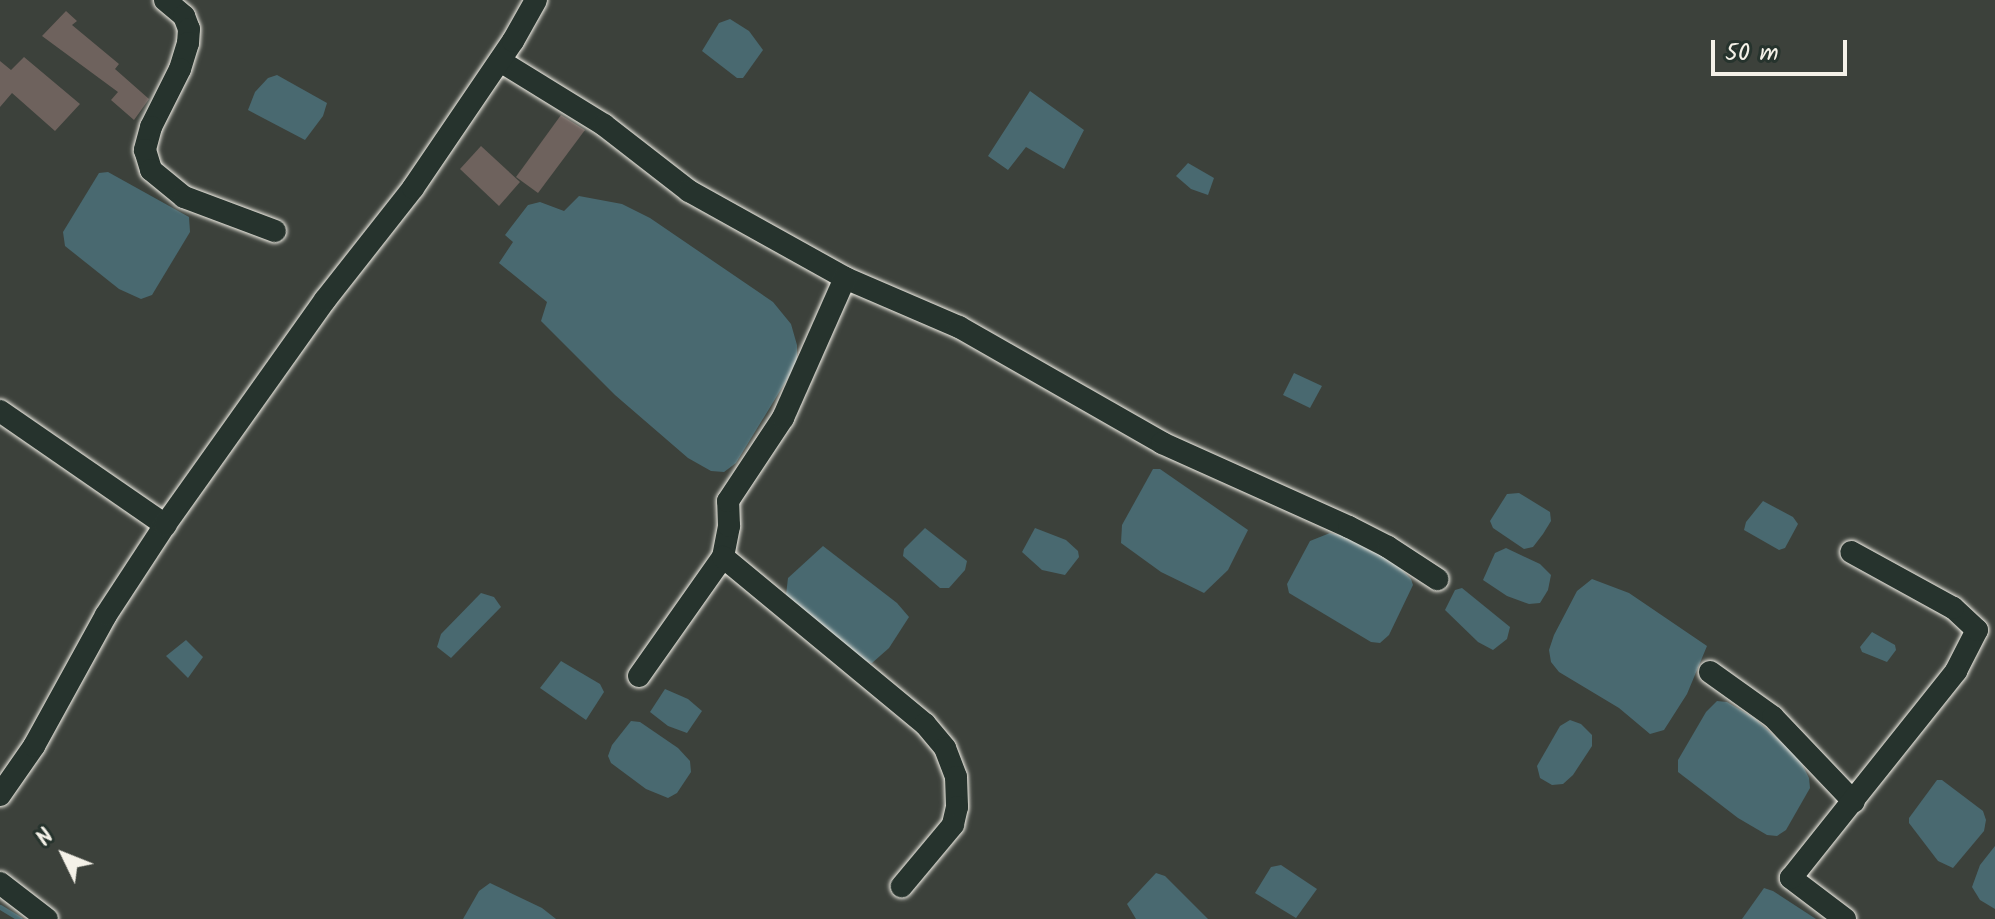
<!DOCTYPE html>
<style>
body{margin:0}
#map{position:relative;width:1995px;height:919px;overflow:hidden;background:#3c413b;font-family:Kalam,sans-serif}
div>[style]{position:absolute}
.water>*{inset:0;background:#496970}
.stream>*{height:5px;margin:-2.5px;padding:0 2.5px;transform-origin:2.5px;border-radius:2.5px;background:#496970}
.building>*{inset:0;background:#6e625d}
.roads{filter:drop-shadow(0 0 2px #f4f1e8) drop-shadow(0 0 2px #f4f1e8)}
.minor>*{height:22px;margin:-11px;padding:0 11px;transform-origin:11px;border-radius:11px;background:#26332d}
span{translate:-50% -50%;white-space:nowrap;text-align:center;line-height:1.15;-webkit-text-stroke:6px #26332d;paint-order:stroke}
.north{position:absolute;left:24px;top:815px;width:80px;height:80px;-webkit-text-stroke:6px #26332d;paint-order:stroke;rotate:313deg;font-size:22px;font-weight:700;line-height:32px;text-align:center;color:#f4f1e8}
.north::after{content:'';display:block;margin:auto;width:28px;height:36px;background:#f4f1e8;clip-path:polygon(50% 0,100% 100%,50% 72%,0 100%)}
.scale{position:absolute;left:1711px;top:40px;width:136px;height:36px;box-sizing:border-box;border:4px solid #f4f1e8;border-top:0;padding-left:10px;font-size:24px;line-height:28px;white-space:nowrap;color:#f4f1e8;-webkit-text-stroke:6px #26332d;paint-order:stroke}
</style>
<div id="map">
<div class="water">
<i style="clip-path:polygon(730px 19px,749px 31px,763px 50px,743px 78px,737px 78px,702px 51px,719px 23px)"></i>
<i style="clip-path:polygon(277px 75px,327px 103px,323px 116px,305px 140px,248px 110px,255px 92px,268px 78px)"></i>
<i style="clip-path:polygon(1030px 91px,1084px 130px,1064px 169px,1026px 147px,1008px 170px,988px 156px)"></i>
<i style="clip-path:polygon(1188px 163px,1214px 178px,1208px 195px,1191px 189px,1176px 176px)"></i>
<i style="clip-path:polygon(108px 172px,189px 217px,190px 232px,152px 295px,141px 299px,119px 289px,65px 246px,63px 232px,99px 173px)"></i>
<i style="clip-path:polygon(579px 196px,622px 204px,650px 218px,773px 302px,791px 324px,797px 345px,797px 363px,736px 463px,724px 472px,711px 471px,688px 458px,615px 395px,541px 321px,547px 302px,499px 263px,513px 242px,505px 235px,528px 205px,540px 202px,564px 211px)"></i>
<i style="clip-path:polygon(1294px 373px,1322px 386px,1310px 408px,1283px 395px)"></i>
<i style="clip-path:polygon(1153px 469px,1160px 469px,1248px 530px,1228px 570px,1204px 593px,1161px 572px,1121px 543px,1122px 525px)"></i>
<i style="clip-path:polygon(1519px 493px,1550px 512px,1551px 521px,1543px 534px,1533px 547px,1524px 549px,1493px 528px,1490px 521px,1507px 494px)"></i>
<i style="clip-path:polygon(1763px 501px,1793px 517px,1798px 524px,1785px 548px,1779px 550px,1744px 530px,1746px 522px)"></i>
<i style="clip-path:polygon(925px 528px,967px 561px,965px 570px,949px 588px,940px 588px,903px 556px,904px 549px)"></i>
<i style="clip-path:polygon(1035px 528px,1066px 540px,1078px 551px,1079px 557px,1065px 575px,1042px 570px,1022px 552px)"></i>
<i style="clip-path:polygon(1330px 533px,1345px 536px,1396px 564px,1411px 579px,1413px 585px,1389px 635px,1380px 643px,1371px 642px,1289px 593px,1287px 584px,1310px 541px)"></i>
<i style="clip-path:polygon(823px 546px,897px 603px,909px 617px,889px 648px,872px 663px,864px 661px,786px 595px,788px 578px)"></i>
<i style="clip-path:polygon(1506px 548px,1540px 564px,1551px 575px,1548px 590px,1540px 603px,1529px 604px,1507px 596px,1483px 580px,1495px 553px)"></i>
<i style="clip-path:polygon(1592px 579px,1629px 593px,1707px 646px,1687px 694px,1664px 730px,1650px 734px,1619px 708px,1559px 672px,1551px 662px,1549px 650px,1554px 635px,1577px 591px)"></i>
<i style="clip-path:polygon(1462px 588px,1510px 627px,1507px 639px,1493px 650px,1478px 642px,1445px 610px,1455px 590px)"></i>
<i style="clip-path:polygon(481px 593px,494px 597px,501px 607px,451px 658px,437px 647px,441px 634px)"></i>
<i style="clip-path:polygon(1872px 632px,1895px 645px,1896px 650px,1887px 662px,1862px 652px,1860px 647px)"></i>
<i style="clip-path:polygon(186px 640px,203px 657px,188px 678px,166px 656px)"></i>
<i style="clip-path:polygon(561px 661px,600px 684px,604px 692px,586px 720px,540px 688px)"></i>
<i style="clip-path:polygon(665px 689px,688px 699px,702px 711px,687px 733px,668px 726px,650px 712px)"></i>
<i style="clip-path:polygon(1717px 701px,1727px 702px,1754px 718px,1799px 758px,1809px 778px,1810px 788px,1786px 830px,1777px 836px,1767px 835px,1738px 818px,1678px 772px,1678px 760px,1706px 712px)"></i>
<i style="clip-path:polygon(1570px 720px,1581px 724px,1592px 735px,1592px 746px,1573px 775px,1563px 784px,1552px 785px,1540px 778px,1537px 766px,1560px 726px)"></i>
<i style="clip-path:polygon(631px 721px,640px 722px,678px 748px,690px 761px,691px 772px,677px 793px,668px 798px,646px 789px,611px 763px,608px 756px,612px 745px)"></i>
<i style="clip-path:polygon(1937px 780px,1942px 780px,1983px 811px,1986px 820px,1984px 831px,1953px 868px,1938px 861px,1909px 823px,1909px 818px)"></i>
<i style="clip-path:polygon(1995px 846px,1995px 909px,1980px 900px,1972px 887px,1980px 865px)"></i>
<i style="clip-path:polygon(1281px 865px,1317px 889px,1296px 918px,1255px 893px,1271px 867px)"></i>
<i style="clip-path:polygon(1156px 873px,1165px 876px,1208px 919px,1136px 919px,1127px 904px)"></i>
<i style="clip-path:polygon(490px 883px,542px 908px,556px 919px,463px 919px,479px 891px)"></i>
<i style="clip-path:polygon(1764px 888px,1773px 891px,1816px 919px,1742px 919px)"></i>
</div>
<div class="stream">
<i style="left:0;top:907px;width:23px;rotate:31deg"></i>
</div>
<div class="building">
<i style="clip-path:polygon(66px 11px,77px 21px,72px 25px,119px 64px,115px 69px,149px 99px,134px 120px,111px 100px,118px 92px,42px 36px)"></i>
<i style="clip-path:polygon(24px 57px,80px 104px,55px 131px,12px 93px,0 107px,0 61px,11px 70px)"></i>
<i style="clip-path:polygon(561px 115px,585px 130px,538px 193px,516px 177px)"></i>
<i style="clip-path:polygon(481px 146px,520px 182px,499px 206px,460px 169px)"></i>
</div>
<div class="roads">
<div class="minor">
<i style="left:165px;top:0;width:25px;rotate:40deg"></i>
<i style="left:184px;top:16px;width:14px;rotate:69deg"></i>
<i style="left:189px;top:29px;width:14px;rotate:94deg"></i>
<i style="left:188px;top:43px;width:27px;rotate:107deg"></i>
<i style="left:180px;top:69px;width:65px;rotate:116.6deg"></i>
<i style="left:151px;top:127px;width:24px;rotate:105deg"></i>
<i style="left:145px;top:150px;width:21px;rotate:73deg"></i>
<i style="left:151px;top:170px;width:43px;rotate:39.3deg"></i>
<i style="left:184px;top:197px;width:97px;rotate:20.5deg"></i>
<i style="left:500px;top:61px;width:122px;rotate:31.6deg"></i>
<i style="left:604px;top:125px;width:108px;rotate:37.8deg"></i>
<i style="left:689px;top:191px;width:179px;rotate:29.1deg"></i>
<i style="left:845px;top:278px;width:124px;rotate:23.3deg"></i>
<i style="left:959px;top:327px;width:234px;rotate:29.7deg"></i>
<i style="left:1162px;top:443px;width:205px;rotate:24.2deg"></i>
<i style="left:1349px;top:527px;width:44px;rotate:27.1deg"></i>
<i style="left:1388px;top:547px;width:59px;rotate:33.1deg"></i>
<i style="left:0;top:411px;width:201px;rotate:34.6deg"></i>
<i style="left:723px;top:557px;width:32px;rotate:-79deg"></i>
<i style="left:729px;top:526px;width:25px;rotate:-92deg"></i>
<i style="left:728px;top:501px;width:100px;rotate:-56.5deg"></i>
<i style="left:783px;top:418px;width:153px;rotate:-66.1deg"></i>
<i style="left:1710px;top:672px;width:77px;rotate:35.5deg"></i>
<i style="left:1773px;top:717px;width:117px;rotate:46.4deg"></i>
<i style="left:639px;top:676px;width:146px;rotate:-54.8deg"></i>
<i style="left:723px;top:557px;width:262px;rotate:39.6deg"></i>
<i style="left:925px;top:724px;width:31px;rotate:50deg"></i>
<i style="left:945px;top:748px;width:31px;rotate:69deg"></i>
<i style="left:956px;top:777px;width:30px;rotate:88deg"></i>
<i style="left:957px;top:807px;width:18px;rotate:103deg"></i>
<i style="left:953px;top:825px;width:80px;rotate:129.9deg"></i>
<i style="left:0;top:795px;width:60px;rotate:-55.2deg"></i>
<i style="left:34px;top:746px;width:149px;rotate:-61.2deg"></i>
<i style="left:106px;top:615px;width:108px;rotate:-56.8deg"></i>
<i style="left:165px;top:525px;width:276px;rotate:-54.6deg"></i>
<i style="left:325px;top:300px;width:142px;rotate:-51.8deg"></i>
<i style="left:413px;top:188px;width:178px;rotate:-55.8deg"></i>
<i style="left:513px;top:41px;width:47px;rotate:-60.7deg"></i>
<i style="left:0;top:883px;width:59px;rotate:37.5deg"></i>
<i style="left:1845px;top:919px;width:68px;rotate:-142.8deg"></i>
<i style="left:1791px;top:878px;width:265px;rotate:-51.4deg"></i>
<i style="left:1956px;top:671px;width:46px;rotate:-62.9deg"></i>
<i style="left:1977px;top:630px;width:33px;rotate:-137deg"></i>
<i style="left:1953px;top:608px;width:116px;rotate:-151.2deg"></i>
</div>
</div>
<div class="north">N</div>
<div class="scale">50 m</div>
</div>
